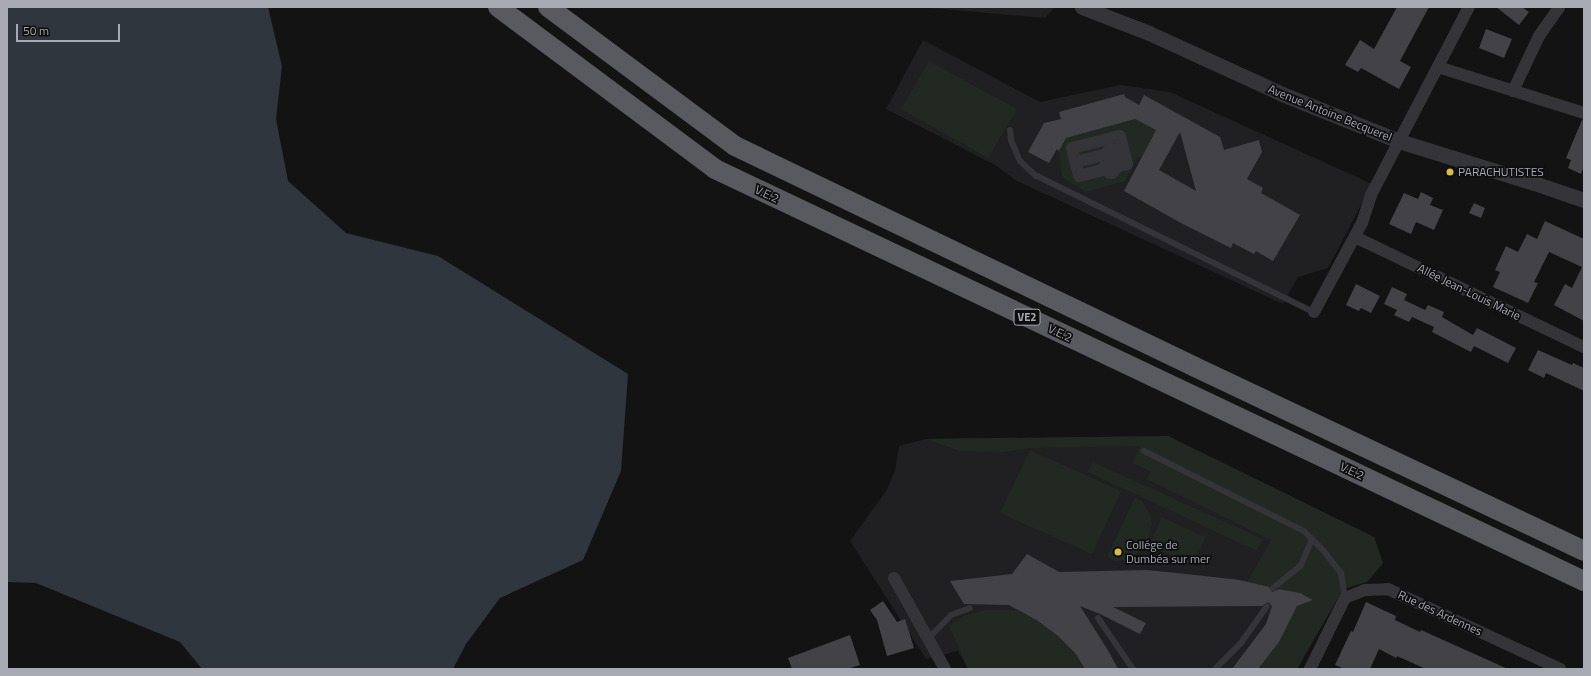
<!DOCTYPE html>
<meta charset="utf-8">
<style>
body{margin:0}
#map{position:relative;width:1591px;height:676px;overflow:hidden;background:#131314;font-family:"Titillium Web",sans-serif}
div>[style]{position:absolute}
.built>*{inset:0;background:#201f21}
.green>*{inset:0;background:#222923}
.water>*{inset:0;background:#30363d}
.building>*{inset:0;background:#434347}
.service>*{height:6px;margin:-3px;padding:0 3px;transform-origin:3px;border-radius:3px;background:#353539}
.minor>*{height:12px;margin:-6px;padding:0 6px;transform-origin:6px;border-radius:6px;background:#353539}
.minor>.ring{margin:-6px;padding:0;box-sizing:content-box;background:none;border:12px solid #353539;border-radius:50%}
.tertiary>*{height:15px;margin:-7.5px;padding:0 7.5px;transform-origin:7.5px;border-radius:7.5px;background:#353539}
.trunk>*{height:20px;margin:-10px;padding:0 10px;transform-origin:10px;border-radius:10px;background:#595a60}
.dots>*{width:11px;height:11px;translate:-50% -50%;box-sizing:border-box;border:2px solid #0e0e0f;border-radius:50%}
span{translate:-50% -50%;white-space:nowrap;text-align:center;line-height:1.15;-webkit-text-stroke:3.5px #0e0e0f;paint-order:stroke}
.shield-label span{padding:1px 3px;background:#0e0e0f;border:1px solid;border-radius:3px;-webkit-text-stroke-width:0}
.shield-label{font-size:11px;color:#a7a9b3;font-weight:700}
.street-label{font-size:12px;color:#a7a9b3}
.poi-label{font-size:12px;color:#a7a9b3}
.left{translate:0 -50%;text-align:left}
.frame{position:absolute;inset:0;border:8px solid #a7a9b3;pointer-events:none}
.scale{position:absolute;left:16px;top:24px;width:104px;height:18px;box-sizing:border-box;border:2px solid #a7a9b3;border-top:0;padding-left:5px;font-size:12px;line-height:14px;white-space:nowrap;color:#a7a9b3;-webkit-text-stroke:3px #0e0e0f;paint-order:stroke}
</style>
<div id="map">
<div class="built">
<i style="clip-path:polygon(919px 7px,1055px 7px,1045px 18px)"></i>
<i style="clip-path:polygon(923px 40px,1040px 102px,1120px 85px,1170px 92px,1372px 184px,1328px 268px,1298px 277px,1283px 304px,1015px 180px,997px 166px,886px 109px)"></i>
<i style="clip-path:polygon(1168px 436px,1374px 537px,1383px 563px,1367px 582px,1343px 589px,1297px 669px,968px 669px,958px 651px,926px 659px,850px 541px,886px 491px,895px 471px,899px 446px,926px 439px)"></i>
</div>
<div class="green">
<i style="clip-path:polygon(929px 61px,1017px 109px,988px 158px,901px 109px)"></i>
<i style="clip-path:polygon(1135px 119px,1156px 130px,1141px 158px,1138px 157px,1125px 181px,1085px 192px,1062px 177px,1059px 151px,1066px 138px)"></i>
<i style="clip-path:polygon(1168px 436px,1374px 537px,1383px 563px,1367px 582px,1343px 589px,1297px 669px,1258px 669px,1279px 642px,1297px 606px,1313px 600px,1300px 593px,1247px 582px,1271px 540px,1146px 479px,1151px 472px,1132px 463px,1140px 446px,1032px 448px,1004px 452px,960px 451px,926px 439px)"></i>
<i style="clip-path:polygon(1030px 450px,1121px 491px,1092px 554px,1000px 513px)"></i>
<i style="clip-path:polygon(1093px 462px,1263px 539px,1257px 551px,1088px 472px)"></i>
<i style="clip-path:polygon(1135px 498px,1142px 501px,1150px 514px,1152px 523px,1148px 542px,1140px 551px,1126px 560px,1115px 561px,1107px 557px)"></i>
<i style="clip-path:polygon(1162px 517px,1205px 537px,1192px 565px,1149px 545px)"></i>
<i style="clip-path:polygon(985px 610px,1017px 610px,1038px 621px,1058px 636px,1076px 654px,1085px 669px,968px 669px,949px 626px,963px 616px)"></i>
</div>
<div class="water">
<i style="clip-path:polygon(7px 7px,268px 7px,282px 66px,276px 119px,288px 181px,346px 233px,438px 256px,628px 374px,621px 471px,583px 560px,500px 598px,466px 644px,453px 669px,202px 669px,180px 642px,36px 583px,7px 582px)"></i>
</div>
<div class="building">
<i style="clip-path:polygon(1397px 7px,1429px 7px,1400px 61px,1411px 67px,1399px 89px,1361px 68px,1358px 72px,1345px 65px,1360px 40px,1374px 49px)"></i>
<i style="clip-path:polygon(1496px 7px,1522px 7px,1529px 12px,1519px 25px)"></i>
<i style="clip-path:polygon(1486px 29px,1512px 39px,1504px 58px,1479px 48px)"></i>
<i style="clip-path:polygon(evenodd,1124px 94px,1125px 97px,1139px 105px,1144px 95px,1220px 137px,1224px 150px,1259px 140px,1262px 152px,1247px 179px,1263px 188px,1261px 193px,1300px 215px,1273px 261px,1256px 251px,1254px 254px,1233px 243px,1231px 248px,1181px 223px,1124px 191px,1156px 130px,1135px 119px,1066px 138px,1059px 151px,1057px 149px,1049px 163px,1028px 152px,1044px 123px,1061px 119px,1059px 112px,1124px 94px,1180px 132px,1196px 191px,1159px 170px,1180px 132px)"></i>
<i style="clip-path:polygon(1582px 120px,1584px 120px,1584px 166px,1581px 174px,1568px 168px,1571px 160px,1566px 158px)"></i>
<i style="clip-path:polygon(1421px 192px,1433px 198px,1430px 205px,1443px 210px,1434px 230px,1416px 222px,1411px 234px,1389px 224px,1404px 193px,1418px 199px)"></i>
<i style="clip-path:polygon(1474px 203px,1485px 208px,1481px 218px,1469px 213px)"></i>
<i style="clip-path:polygon(1545px 221px,1584px 239px,1584px 321px,1554px 305px,1565px 284px,1572px 288px,1582px 267px,1549px 252px,1534px 282px,1538px 283px,1528px 303px,1493px 287px,1500px 272px,1495px 270px,1506px 246px,1518px 252px,1527px 234px,1537px 239px)"></i>
<i style="clip-path:polygon(1356px 284px,1380px 296px,1371px 313px,1361px 308px,1359px 311px,1346px 305px)"></i>
<i style="clip-path:polygon(1392px 287px,1407px 294px,1404px 300px,1425px 310px,1428px 305px,1444px 312px,1442px 317px,1473px 335px,1477px 328px,1516px 348px,1508px 363px,1474px 346px,1471px 352px,1432px 332px,1434px 327px,1412px 317px,1409px 322px,1394px 315px,1397px 310px,1384px 304px)"></i>
<i style="clip-path:polygon(1538px 350px,1572px 365px,1573px 363px,1584px 368px,1584px 391px,1546px 373px,1544px 378px,1528px 370px)"></i>
<i style="clip-path:polygon(1027px 554px,1059px 572px,1146px 570px,1177px 573px,1240px 580px,1269px 587px,1272px 592px,1279px 589px,1300px 593px,1313px 600px,1297px 606px,1279px 642px,1258px 669px,1232px 669px,1266px 624px,1272px 606px,1268px 602px,1262px 606px,1113px 607px,1146px 623px,1140px 634px,1100px 614px,1080px 606px,1109px 652px,1118px 669px,1085px 669px,1076px 654px,1058px 636px,1038px 621px,1009px 605px,964px 604px,950px 581px,1012px 574px)"></i>
<i style="clip-path:polygon(883px 601px,897px 622px,905px 619px,914px 648px,887px 656px,877px 620px,870px 610px)"></i>
<i style="clip-path:polygon(1366px 602px,1396px 616px,1395px 620px,1420px 632px,1421px 630px,1508px 669px,1426px 669px,1397px 656px,1396px 658px,1379px 649px,1370px 669px,1345px 669px,1335px 665px,1351px 631px,1353px 632px)"></i>
<i style="clip-path:polygon(850px 635px,860px 665px,847px 669px,792px 669px,788px 658px)"></i>
</div>
<div class="service">
<i style="left:1010px;top:130px;width:10px;rotate:84deg"></i>
<i style="left:1011px;top:140px;width:23px;rotate:67deg"></i>
<i style="left:1020px;top:161px;width:21px;rotate:43deg"></i>
<i style="left:1035px;top:175px;width:311px;rotate:26.2deg"></i>
<i style="left:1144px;top:451px;width:179px;rotate:26.6deg"></i>
<i style="left:1304px;top:531px;width:27px;rotate:45deg"></i>
<i style="left:1323px;top:550px;width:29px;rotate:52deg"></i>
<i style="left:1341px;top:573px;width:25px;rotate:81deg"></i>
<i style="left:1273px;top:588px;width:36px;rotate:-39deg"></i>
<i style="left:1301px;top:565px;width:28px;rotate:-67deg"></i>
<i style="left:1098px;top:618px;width:62px;rotate:55.5deg"></i>
<i style="left:927px;top:640px;width:35px;rotate:-46deg"></i>
<i style="left:951px;top:615px;width:20px;rotate:-20deg"></i>
<i style="left:1215px;top:669px;width:37px;rotate:-45deg"></i>
<i style="left:1241px;top:643px;width:45px;rotate:-54.9deg"></i>
</div>
<div class="minor">
<i style="left:1438px;top:67px;width:153px;rotate:17.5deg"></i>
<i style="left:1513px;top:91px;width:61px;rotate:-64.7deg"></i>
<i style="left:1539px;top:36px;width:35px;rotate:-55deg"></i>
<i style="left:1120px;top:136px;width:29px;rotate:76deg"></i>
<i style="left:1127px;top:164px;width:49px;rotate:166deg"></i>
<i style="left:1079px;top:176px;width:29px;rotate:-104deg"></i>
<i style="left:1072px;top:148px;width:49px;rotate:-14deg"></i>
<i class="ring" style="left:1104.5px;top:148.5px;width:-1px;height:-1px"></i>
<i style="left:1075px;top:162px;width:30px;rotate:-14deg"></i>
<i style="left:1355px;top:237px;width:254px;rotate:25.7deg"></i>
<i style="left:1314px;top:312px;width:101px;rotate:-61.7deg"></i>
<i style="left:1362px;top:223px;width:29px;rotate:-72deg"></i>
<i style="left:1371px;top:195px;width:212px;rotate:-62.5deg"></i>
<i style="left:894px;top:578px;width:104px;rotate:60.7deg"></i>
<i style="left:1310px;top:669px;width:79px;rotate:-63.8deg"></i>
<i style="left:1345px;top:598px;width:22px;rotate:-22deg"></i>
<i style="left:1365px;top:590px;width:23px;rotate:-2deg"></i>
<i style="left:1388px;top:589px;width:190px;rotate:24.9deg"></i>
</div>
<div class="tertiary">
<i style="left:1082px;top:7px;width:72px;rotate:21.2deg"></i>
<i style="left:1149px;top:33px;width:146px;rotate:24.6deg"></i>
<i style="left:1282px;top:94px;width:126px;rotate:21.9deg"></i>
<i style="left:1399px;top:141px;width:141px;rotate:17.3deg"></i>
<i style="left:1534px;top:183px;width:53px;rotate:18.8deg"></i>
</div>
<div class="trunk">
<i style="left:498px;top:7px;width:271px;rotate:36.7deg"></i>
<i style="left:715px;top:169px;width:962px;rotate:25.37deg"></i>
<i style="left:548px;top:7px;width:233px;rotate:36.6deg"></i>
<i style="left:735px;top:146px;width:510px;rotate:25.66deg"></i>
<i style="left:1195px;top:367px;width:430px;rotate:25.3deg"></i>
</div>
<div class="dots">
<i style="left:1450px;top:172px;background:#dabc46"></i>
<i style="left:1118px;top:552px;background:#dabc46"></i>
</div>
<div class="shield-label">
<span style="left:1027px;top:317px">VE2</span>
</div>
<div class="street-label">
<span style="left:1330px;top:113px;rotate:22deg">Avenue Antoine Becquerel</span>
<span style="left:767px;top:194px;rotate:25deg">V.E.2</span>
<span style="left:1469px;top:292px;rotate:26deg">Allée Jean-Louis Marie</span>
<span style="left:1060px;top:333px;rotate:25deg">V.E.2</span>
<span style="left:1352px;top:471px;rotate:25deg">V.E.2</span>
<span style="left:1440px;top:613px;rotate:25deg">Rue des Ardennes</span>
</div>
<div class="poi-label">
<span class="left" style="left:1458px;top:172px">PARACHUTISTES</span>
<span class="left" style="left:1126px;top:552px">Collége de<br>Dumbéa sur mer</span>
</div>
<div class="frame"></div>
<div class="scale">50 m</div>
</div>
